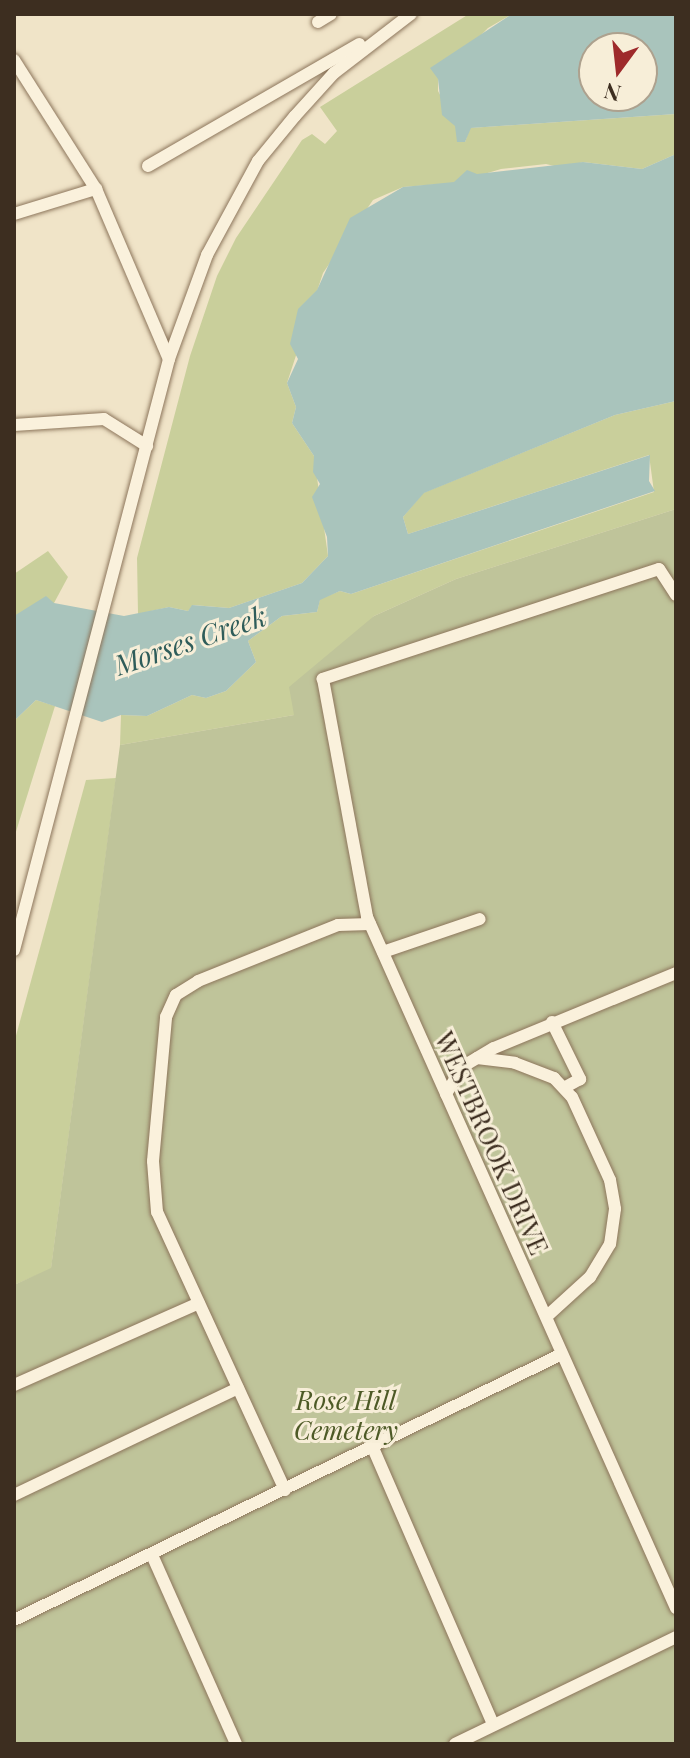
<!DOCTYPE html>
<style>
body{margin:0}
#map{position:relative;width:690px;height:1758px;overflow:hidden;background:#f0e4c8;font-family:"Playfair Display",serif}
div>[style]{position:absolute}
.green>*{inset:0;background:#c9cf9b}
.cemetery>*{inset:0;background:#bfc49a}
.water>*{inset:0;background:#a9c4bc}
.roads{filter:drop-shadow(0 0 2px #8d765c) drop-shadow(0 0 2px #8d765c)}
.lane>*{height:12px;margin:-6px;padding:0 6px;transform-origin:6px;border-radius:6px;background:#faf1dc}
span{translate:-50% -50%;white-space:nowrap;text-align:center;line-height:1.15;-webkit-text-stroke:6px #f7eed8;paint-order:stroke}
.street-label{font-size:26px;color:#3d2e20}
.park-label{font-size:26px;color:#4d5a26;font-style:italic}
.water-label{font-size:28px;color:#2f5d5a;font-style:italic}
.frame{position:absolute;inset:0;border:16px solid #3d2e20;pointer-events:none}
.north{position:absolute;left:578px;top:32px;width:80px;height:80px;box-sizing:border-box;background:#f7eed8;border:2px solid #ada18e;border-radius:50%;rotate:195deg;font-size:22px;font-weight:700;line-height:32px;text-align:center;color:#3d2e20}
.north::after{content:'';display:block;margin:auto;width:28px;height:36px;background:#9e2a2b;clip-path:polygon(50% 0,100% 100%,50% 72%,0 100%)}
</style>
<div id="map">
<div class="green">
<i style="clip-path:polygon(469px 14px,512px 14px,488px 28px,438px 79px,438px 91px,465px 142px,470px 128px,676px 114px,676px 154px,642px 169px,583px 162px,563px 168px,546px 164px,501px 169px,454px 183px,403px 187px,373px 200px,323px 273px,287px 383px,296px 407px,292px 423px,314px 456px,328px 556px,302px 583px,229px 608px,193px 605px,188px 611px,169px 607px,138px 614px,137px 558px,190px 356px,217px 276px,236px 238px,302px 140px,312px 134px,325px 144px,337px 131px,320px 107px)"></i>
<i style="clip-path:polygon(676px 401px,676px 509px,456px 579px,374px 616px,294px 715px,120px 745px,121px 715px,147px 716px,192px 695px,206px 698px,226px 691px,256px 662px,248px 641px,282px 616px,317px 612px,320px 599px,340px 591px,351px 594px,654px 492px,649px 455px,408px 534px,403px 517px,423px 493px,615px 415px)"></i>
<i style="clip-path:polygon(48px 551px,68px 577px,54px 603px,14px 616px,14px 574px)"></i>
<i style="clip-path:polygon(36px 700px,55px 706px,14px 838px,14px 721px)"></i>
<i style="clip-path:polygon(116px 778px,51px 1269px,14px 1285px,14px 1043px,86px 780px)"></i>
</div>
<div class="cemetery">
<i style="clip-path:polygon(676px 509px,676px 1744px,14px 1744px,14px 1285px,51px 1268px,120px 745px,294px 715px,289px 687px,374px 616px,456px 579px)"></i>
</div>
<div class="water">
<i style="clip-path:polygon(evenodd,512px 14px,676px 14px,676px 114px,471px 128px,465px 142px,457px 142px,455px 126px,442px 115px,438px 79px,430px 68px,512px 14px,594px 48px,642px 48px,642px 96px,594px 96px,594px 48px)"></i>
<i style="clip-path:polygon(676px 154px,676px 401px,615px 415px,424px 493px,403px 517px,408px 534px,650px 455px,649px 481px,655px 491px,351px 594px,340px 591px,320px 600px,317px 612px,282px 616px,248px 641px,256px 662px,226px 691px,206px 698px,192px 695px,147px 716px,121px 715px,102px 722px,36px 700px,14px 721px,14px 616px,46px 596px,54px 603px,124px 616px,169px 607px,188px 611px,192px 605px,229px 608px,302px 583px,328px 556px,327px 537px,312px 497px,320px 484px,313px 472px,314px 456px,292px 423px,296px 407px,287px 383px,298px 359px,290px 344px,298px 309px,317px 290px,350px 218px,403px 187px,454px 182px,467px 170px,477px 174px,583px 162px,642px 169px)"></i>
</div>
<div class="roads">
<div class="lane">
<i style="left:318px;top:22px;width:15px;rotate:-32deg"></i>
<i style="left:14px;top:60px;width:153px;rotate:57.6deg"></i>
<i style="left:96px;top:189px;width:185px;rotate:66.8deg"></i>
<i style="left:148px;top:166px;width:244px;rotate:-30deg"></i>
<i style="left:14px;top:214px;width:86px;rotate:-17deg"></i>
<i style="left:14px;top:425px;width:90px;rotate:-3.8deg"></i>
<i style="left:104px;top:419px;width:51px;rotate:32.1deg"></i>
<i style="left:676px;top:595px;width:31px;rotate:-123deg"></i>
<i style="left:659px;top:569px;width:354px;rotate:161.9deg"></i>
<i style="left:323px;top:679px;width:242px;rotate:79.5deg"></i>
<i style="left:367px;top:917px;width:757px;rotate:65.91deg"></i>
<i style="left:14px;top:950px;width:611px;rotate:-75.3deg"></i>
<i style="left:169px;top:359px;width:111px;rotate:-69.9deg"></i>
<i style="left:207px;top:255px;width:107px;rotate:-61.5deg"></i>
<i style="left:258px;top:161px;width:58px;rotate:-50.6deg"></i>
<i style="left:295px;top:116px;width:58px;rotate:-47.8deg"></i>
<i style="left:334px;top:73px;width:97px;rotate:-37.5deg"></i>
<i style="left:383px;top:952px;width:102px;rotate:-18.8deg"></i>
<i style="left:552px;top:1022px;width:64px;rotate:63.8deg"></i>
<i style="left:580px;top:1079px;width:18px;rotate:151deg"></i>
<i style="left:477px;top:1058px;width:38px;rotate:7deg"></i>
<i style="left:515px;top:1063px;width:42px;rotate:21deg"></i>
<i style="left:554px;top:1078px;width:26px;rotate:47deg"></i>
<i style="left:572px;top:1097px;width:91px;rotate:65.4deg"></i>
<i style="left:610px;top:1180px;width:29px;rotate:80deg"></i>
<i style="left:615px;top:1209px;width:35px;rotate:98deg"></i>
<i style="left:610px;top:1244px;width:39px;rotate:121deg"></i>
<i style="left:590px;top:1277px;width:59px;rotate:137.7deg"></i>
<i style="left:446px;top:1094px;width:31px;rotate:-59deg"></i>
<i style="left:462px;top:1067px;width:37px;rotate:-31deg"></i>
<i style="left:494px;top:1048px;width:197px;rotate:-22.4deg"></i>
<i style="left:14px;top:1385px;width:202px;rotate:-23.9deg"></i>
<i style="left:373px;top:1448px;width:301px;rotate:66.5deg"></i>
<i style="left:285px;top:1490px;width:306px;rotate:-114.7deg"></i>
<i style="left:157px;top:1212px;width:51px;rotate:-94.5deg"></i>
<i style="left:153px;top:1161px;width:145px;rotate:-84.8deg"></i>
<i style="left:166px;top:1017px;width:24px;rotate:-66deg"></i>
<i style="left:176px;top:995px;width:26px;rotate:-32deg"></i>
<i style="left:198px;top:981px;width:151px;rotate:-21.8deg"></i>
<i style="left:338px;top:925px;width:32px;rotate:-2deg"></i>
<i style="left:14px;top:1495px;width:248px;rotate:-25.5deg"></i>
<i style="left:152px;top:1555px;width:207px;rotate:66deg"></i>
<i style="left:14px;top:1620px;width:609px;rotate:-25.89deg"></i>
<i style="left:455px;top:1744px;width:246px;rotate:-25.8deg"></i>
</div>
</div>
<div class="street-label">
<span style="left:492px;top:1143px;rotate:66deg">WESTBROOK DRIVE</span>
</div>
<div class="park-label">
<span style="left:346px;top:1415px">Rose Hill<br>Cemetery</span>
</div>
<div class="water-label">
<span style="left:190px;top:640px;rotate:-19deg">Morses Creek</span>
</div>
<div class="frame"></div>
<div class="north">N</div>
</div>
